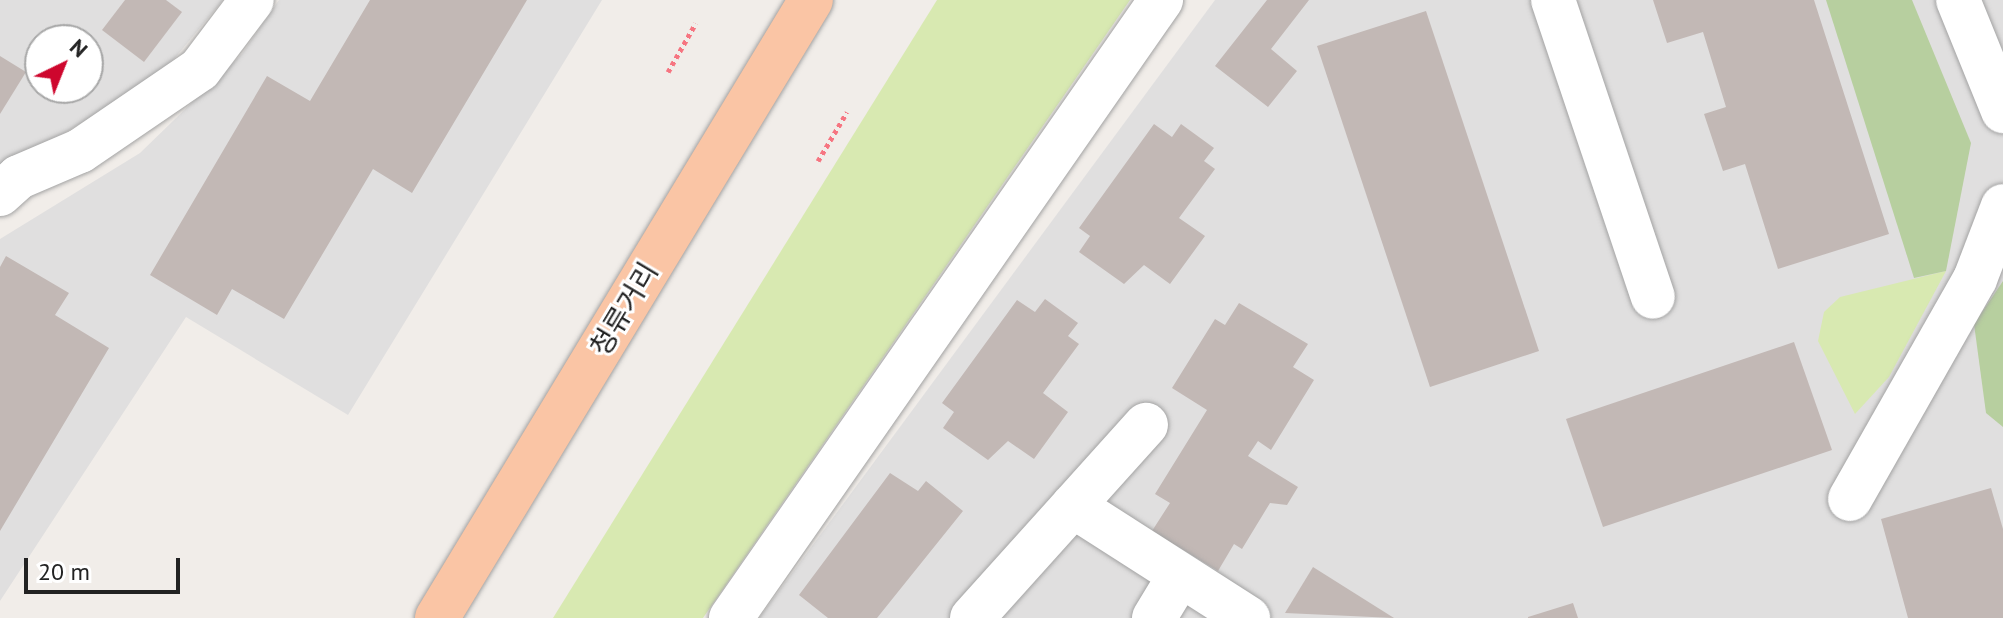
<!DOCTYPE html>
<meta charset="utf-8">
<style>
body{margin:0}
#map{position:relative;width:2003px;height:618px;overflow:hidden;background:#f1ede9;font-family:"PT Sans","Noto Sans KR",sans-serif}
div>[style]{position:absolute}
.residential>*{inset:0;background:#e0dfdf}
.grass>*{inset:0;background:#d8e9b1}
.forest>*{inset:0;background:#b7cf9f}
.building>*{inset:0;background:#c2b8b5}
.path>*{height:5px;margin-top:-2.5px;transform-origin:0;background:repeating-linear-gradient(90deg,#f67581 0 4px,transparent 0 8px)}
.roads{filter:drop-shadow(0 0 2px #a3a3a3) drop-shadow(0 0 2px #a3a3a3)}
.minor>*{height:44px;margin:-22px;padding:0 22px;transform-origin:22px;border-radius:22px;background:#fff}
.major>*{height:44px;margin:-22px;padding:0 22px;transform-origin:22px;border-radius:22px;background:#fac5a5}
span{translate:-50% -50%;white-space:nowrap;text-align:center;line-height:1.15;-webkit-text-stroke:6px #fff;paint-order:stroke}
.street-label{font-size:28px;color:#222}
.north{position:absolute;left:24px;top:24px;width:80px;height:80px;box-sizing:border-box;background:#fff;border:2px solid #a7a7a7;border-radius:50%;rotate:43deg;font-size:22px;font-weight:700;line-height:32px;text-align:center;color:#222}
.north::after{content:'';display:block;margin:auto;width:28px;height:36px;background:#ce062d;clip-path:polygon(50% 0,100% 100%,50% 72%,0 100%)}
.scale{position:absolute;left:24px;top:558px;width:156px;height:36px;box-sizing:border-box;border:4px solid #222;border-top:0;padding-left:10px;font-size:24px;line-height:28px;white-space:nowrap;color:#222;-webkit-text-stroke:6px #fff;paint-order:stroke}
</style>
<div id="map">
<div class="residential">
<i style="clip-path:polygon(evenodd,0 0,223px 0,159px 77px,0 171px,0 0,40px 40px,88px 40px,88px 88px,40px 88px,40px 40px)"></i>
<i style="clip-path:polygon(279px 0,602px 0,348px 415px,186px 317px,0 601px,0 239px,140px 153px,242px 54px)"></i>
<i style="clip-path:polygon(1215px 0,2003px 0,2003px 618px,759px 618px)"></i>
</div>
<div class="grass">
<i style="clip-path:polygon(937px 0,1130px 0,703px 618px,553px 618px)"></i>
<i style="clip-path:polygon(1946px 271px,1889px 377px,1855px 414px,1818px 341px,1824px 312px,1840px 297px)"></i>
</div>
<div class="forest">
<i style="clip-path:polygon(1826px 0,1912px 0,1971px 143px,1946px 271px,1914px 278px)"></i>
<i style="clip-path:polygon(2003px 281px,2003px 427px,1986px 413px,1974px 324px)"></i>
</div>
<div class="building">
<i style="clip-path:polygon(125px 0,166px 0,182px 12px,144px 62px,102px 30px)"></i>
<i style="clip-path:polygon(370px 0,527px 0,412px 193px,373px 169px,284px 319px,232px 289px,217px 315px,150px 275px,267px 76px,310px 101px)"></i>
<i style="clip-path:polygon(1267px 0,1309px 0,1271px 49px,1297px 71px,1268px 107px,1215px 66px)"></i>
<i style="clip-path:polygon(1653px 0,1814px 0,1889px 234px,1778px 269px,1745px 164px,1723px 171px,1704px 114px,1726px 107px,1703px 32px,1667px 43px)"></i>
<i style="clip-path:polygon(1426px 11px,1539px 351px,1430px 387px,1317px 46px)"></i>
<i style="clip-path:polygon(0 56px,26px 72px,0 114px)"></i>
<i style="clip-path:polygon(1154px 124px,1172px 137px,1181px 124px,1214px 148px,1204px 161px,1215px 169px,1179px 218px,1205px 236px,1170px 284px,1144px 265px,1124px 284px,1079px 252px,1090px 236px,1079px 228px)"></i>
<i style="clip-path:polygon(6px 256px,69px 293px,55px 315px,109px 348px,0 531px,0 267px)"></i>
<i style="clip-path:polygon(1045px 299px,1078px 323px,1068px 336px,1079px 344px,1043px 393px,1068px 412px,1034px 459px,1008px 441px,988px 460px,943px 428px,954px 412px,942px 403px,1017px 300px,1035px 312px)"></i>
<i style="clip-path:polygon(1239px 303px,1308px 344px,1293px 367px,1314px 380px,1271px 450px,1258px 441px,1248px 456px,1298px 487px,1287px 505px,1270px 503px,1242px 549px,1234px 544px,1218px 571px,1152px 531px,1170px 503px,1155px 494px,1207px 410px,1172px 388px,1215px 319px,1225px 325px)"></i>
<i style="clip-path:polygon(1794px 342px,1832px 450px,1603px 527px,1566px 419px)"></i>
<i style="clip-path:polygon(890px 473px,918px 491px,926px 481px,963px 511px,877px 618px,828px 618px,799px 595px)"></i>
<i style="clip-path:polygon(1991px 488px,2003px 529px,2003px 618px,1908px 618px,1881px 519px)"></i>
<i style="clip-path:polygon(1313px 567px,1394px 618px,1285px 613px)"></i>
<i style="clip-path:polygon(1573px 603px,1578px 618px,1528px 618px,1528px 617px)"></i>
</div>
<div class="path">
<i style="left:668px;top:72px;width:56px;rotate:-60.3deg"></i>
<i style="left:818px;top:161px;width:57px;rotate:-59.4deg"></i>
</div>
<div class="roads">
<div class="minor">
<i style="left:1553px;top:0;width:313px;rotate:71.4deg"></i>
<i style="left:1958px;top:0;width:120px;rotate:67.9deg"></i>
<i style="left:0;top:194px;width:25px;rotate:-42deg"></i>
<i style="left:19px;top:177px;width:66px;rotate:-23.1deg"></i>
<i style="left:80px;top:151px;width:145px;rotate:-34.3deg"></i>
<i style="left:200px;top:69px;width:86px;rotate:-53deg"></i>
<i style="left:1850px;top:499px;width:253px;rotate:-60.4deg"></i>
<i style="left:1975px;top:279px;width:78px;rotate:-69deg"></i>
<i style="left:1073px;top:506px;width:208px;rotate:32.6deg"></i>
<i style="left:731px;top:618px;width:753px;rotate:-55.17deg"></i>
<i style="left:972px;top:618px;width:260px;rotate:-48deg"></i>
<i style="left:1154px;top:618px;width:50px;rotate:-58.8deg"></i>
</div>
<div class="major">
<i style="left:437px;top:618px;width:722px;rotate:-58.82deg"></i>
</div>
</div>
<div class="street-label">
<span style="left:624px;top:309px;rotate:-59deg">청류거리</span>
</div>
<div class="north">N</div>
<div class="scale">20 m</div>
</div>
